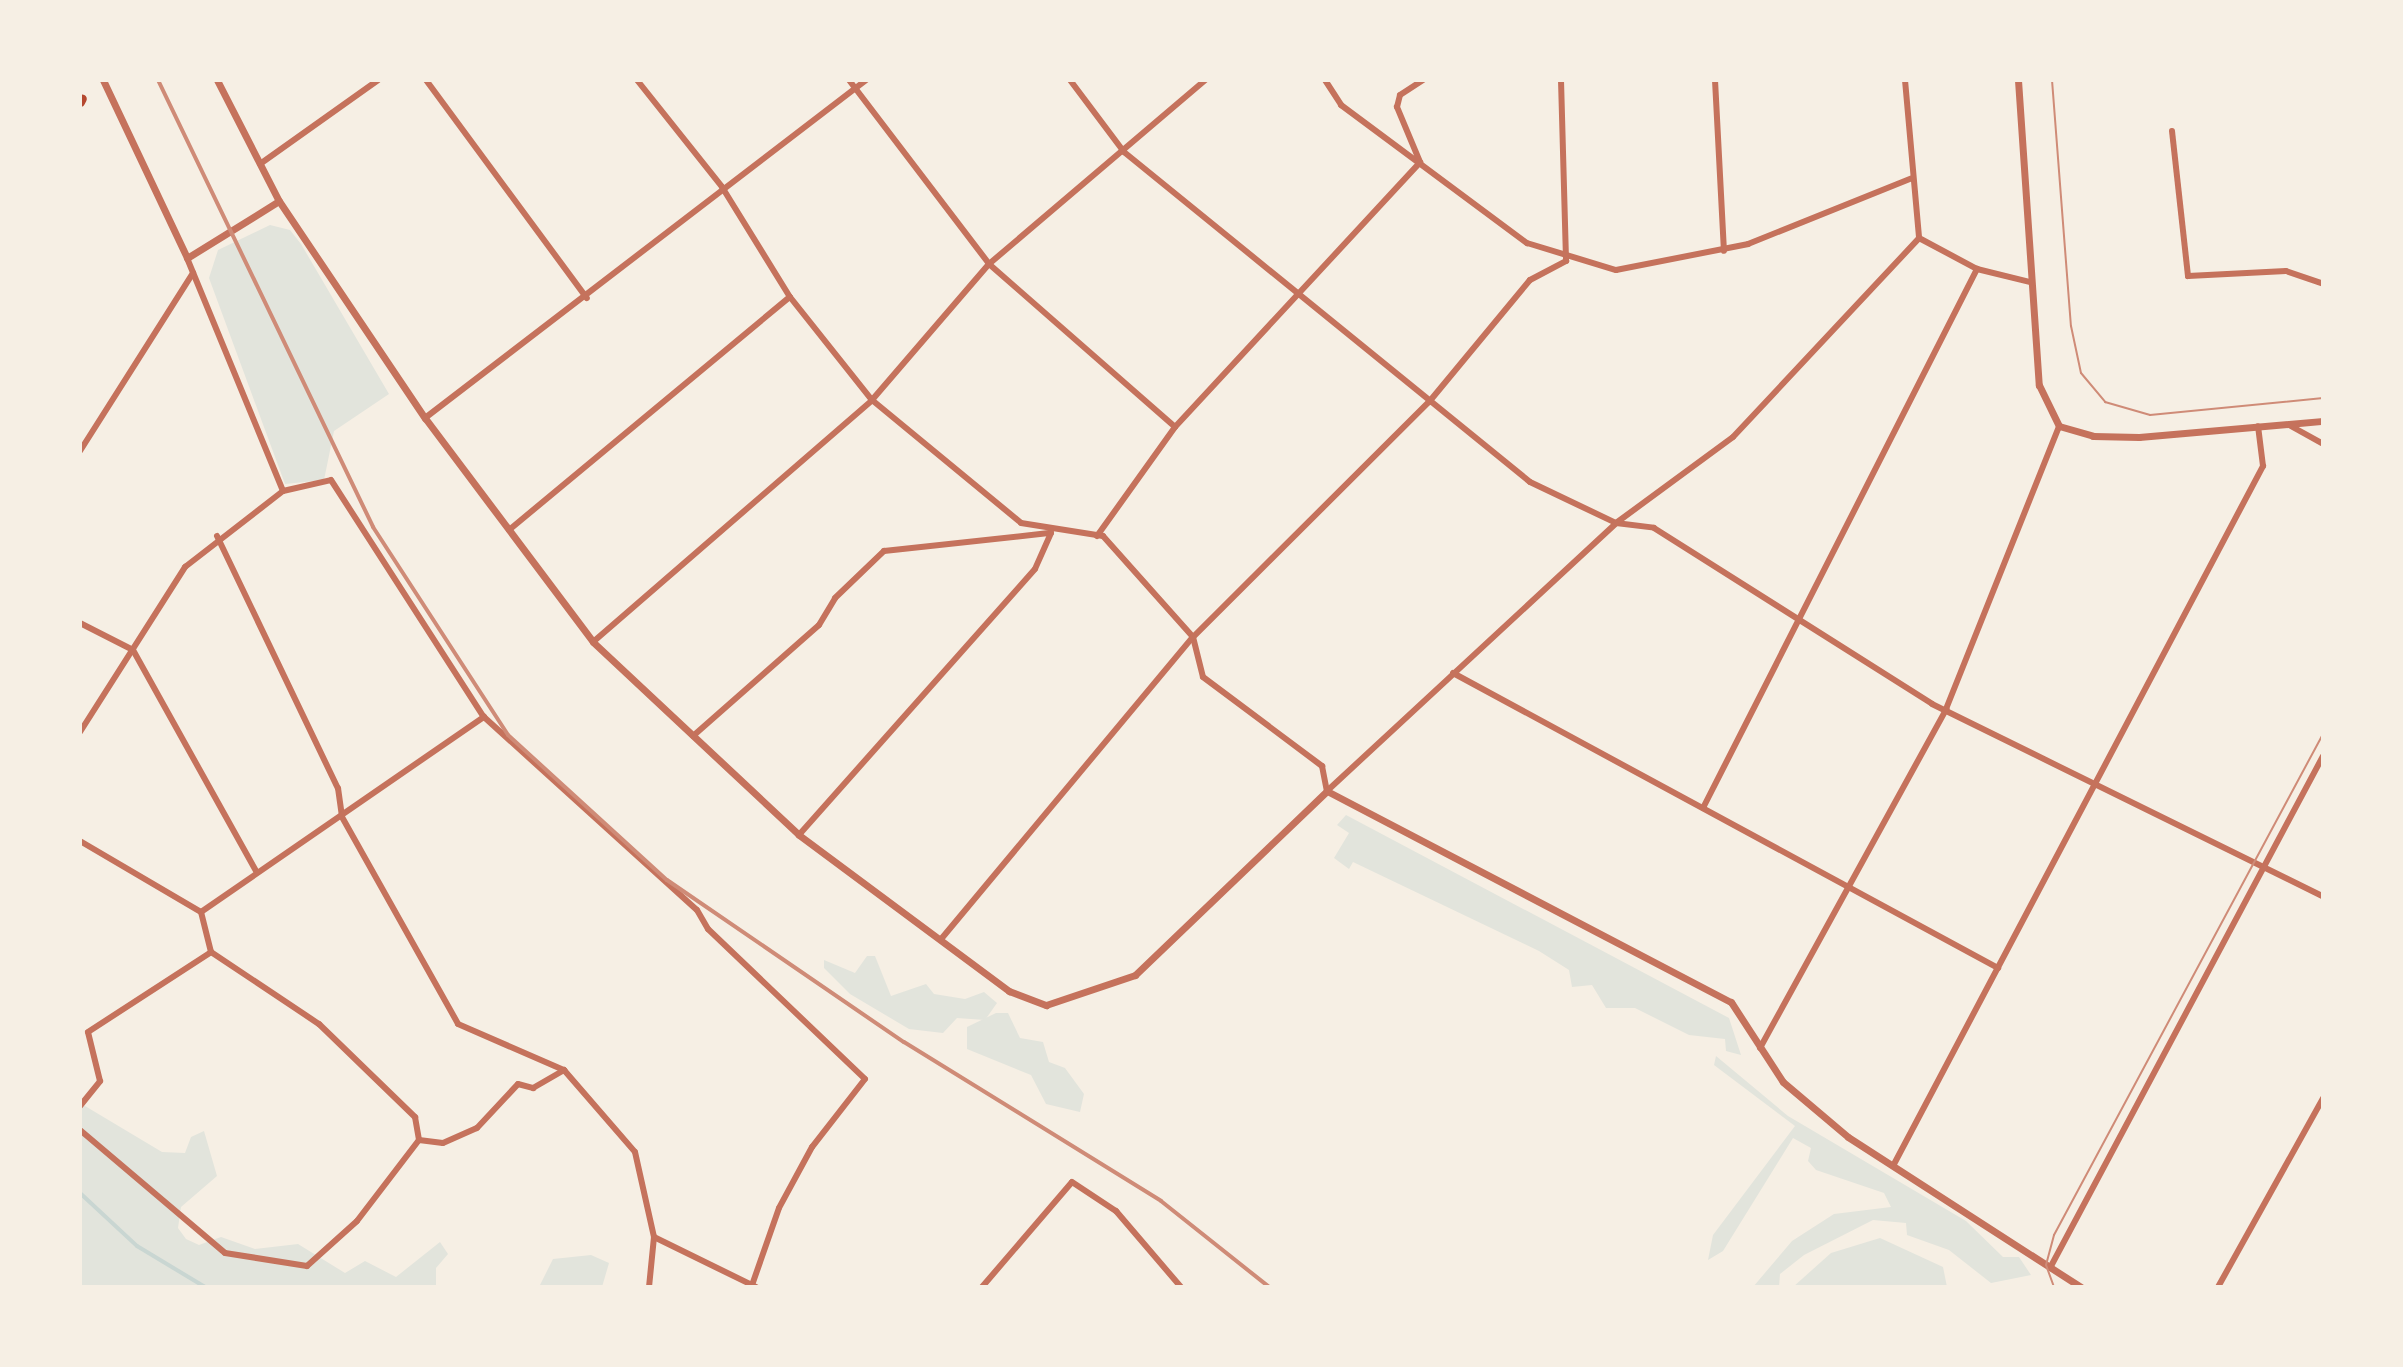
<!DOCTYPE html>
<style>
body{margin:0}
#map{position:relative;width:2403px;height:1367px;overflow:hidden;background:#f6efe4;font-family:Helvetica,sans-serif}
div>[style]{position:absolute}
.green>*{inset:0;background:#e2e4dc}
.stream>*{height:4px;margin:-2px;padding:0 2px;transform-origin:2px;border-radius:2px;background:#c9d6d2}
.minor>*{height:6px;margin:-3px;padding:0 3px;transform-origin:3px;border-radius:3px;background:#c5725c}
.tertiary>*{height:7px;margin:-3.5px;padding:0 3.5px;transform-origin:3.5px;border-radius:3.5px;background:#c5725c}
.primary>*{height:9px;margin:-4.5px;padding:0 4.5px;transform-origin:4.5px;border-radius:4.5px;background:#b5482f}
.tram>*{height:2px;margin:-1px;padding:0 1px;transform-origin:1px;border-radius:1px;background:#cf8b77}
.rail>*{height:4px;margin:-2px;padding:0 2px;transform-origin:2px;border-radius:2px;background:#cf8b77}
span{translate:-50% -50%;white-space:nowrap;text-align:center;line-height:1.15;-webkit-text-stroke:7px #f6efe4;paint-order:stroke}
.frame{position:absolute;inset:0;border:82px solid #f6efe4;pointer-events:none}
</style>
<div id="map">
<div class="green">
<i style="clip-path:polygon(270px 225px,290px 230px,301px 244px,389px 394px,334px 431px,324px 480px,285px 484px,209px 278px,218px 250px)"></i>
<i style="clip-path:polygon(1346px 815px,1729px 1018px,1741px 1055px,1726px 1051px,1725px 1039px,1689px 1035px,1635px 1008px,1606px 1008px,1592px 985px,1572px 987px,1569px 970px,1539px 951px,1353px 862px,1349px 869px,1334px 858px,1349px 833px,1337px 825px)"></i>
<i style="clip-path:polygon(867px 956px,875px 956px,891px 996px,926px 984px,934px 994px,965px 999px,984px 992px,997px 1003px,985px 1020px,957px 1018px,943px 1033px,909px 1029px,850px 994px,824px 968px,824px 960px,855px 973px)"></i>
<i style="clip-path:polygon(996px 1013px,1008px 1013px,1020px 1038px,1043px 1042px,1049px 1062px,1065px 1068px,1084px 1094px,1080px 1112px,1046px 1104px,1031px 1075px,967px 1049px,967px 1027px)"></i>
<i style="clip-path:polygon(1716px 1056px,1788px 1116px,1966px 1221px,2003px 1257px,2019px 1257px,2031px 1275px,1991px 1283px,1949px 1250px,1907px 1235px,1906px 1223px,1873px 1220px,1804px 1255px,1780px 1274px,1779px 1287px,1753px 1287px,1792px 1241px,1834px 1214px,1891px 1207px,1884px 1193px,1816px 1170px,1808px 1161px,1811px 1148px,1793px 1138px,1723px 1251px,1708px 1260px,1713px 1235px,1795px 1126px,1714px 1065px)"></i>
<i style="clip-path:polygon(80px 1103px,162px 1152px,185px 1153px,191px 1137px,204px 1131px,217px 1176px,181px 1207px,178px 1228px,186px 1239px,199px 1245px,221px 1237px,255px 1249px,298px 1244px,345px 1273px,365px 1261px,396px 1277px,440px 1242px,448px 1254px,436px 1268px,436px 1287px,80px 1287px)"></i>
<i style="clip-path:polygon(1880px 1238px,1943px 1267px,1947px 1287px,1793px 1287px,1831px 1253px)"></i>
<i style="clip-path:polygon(591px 1255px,609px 1263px,602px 1287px,539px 1287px,553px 1259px)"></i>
</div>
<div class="stream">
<i style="left:80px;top:1193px;width:78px;rotate:42.9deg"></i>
<i style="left:137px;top:1246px;width:79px;rotate:31.1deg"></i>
</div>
<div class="minor">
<i style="left:426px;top:80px;width:271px;rotate:53.6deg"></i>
<i style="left:637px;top:80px;width:137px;rotate:51.5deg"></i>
<i style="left:722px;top:187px;width:129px;rotate:58.3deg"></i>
<i style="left:790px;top:297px;width:132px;rotate:51.5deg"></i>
<i style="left:872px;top:400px;width:193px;rotate:39.5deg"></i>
<i style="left:1021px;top:523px;width:83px;rotate:9deg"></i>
<i style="left:1103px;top:536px;width:135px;rotate:48.3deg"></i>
<i style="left:1193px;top:637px;width:41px;rotate:76deg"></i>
<i style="left:1203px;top:677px;width:149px;rotate:36.8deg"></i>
<i style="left:1322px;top:766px;width:25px;rotate:79deg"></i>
<i style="left:849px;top:80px;width:231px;rotate:52.7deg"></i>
<i style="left:989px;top:264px;width:247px;rotate:41.2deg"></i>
<i style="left:1070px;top:80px;width:90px;rotate:53.1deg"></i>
<i style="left:1124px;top:152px;width:523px;rotate:39.1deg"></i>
<i style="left:1530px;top:482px;width:95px;rotate:25.5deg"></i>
<i style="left:1616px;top:523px;width:38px;rotate:7deg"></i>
<i style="left:1654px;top:528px;width:329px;rotate:32.3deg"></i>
<i style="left:1932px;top:704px;width:436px;rotate:26.2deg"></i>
<i style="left:1325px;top:80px;width:30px;rotate:57deg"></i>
<i style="left:1341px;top:105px;width:232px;rotate:36.6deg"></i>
<i style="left:1527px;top:243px;width:93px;rotate:16.9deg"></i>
<i style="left:1616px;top:270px;width:135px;rotate:-11.1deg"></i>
<i style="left:1748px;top:244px;width:175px;rotate:-21.9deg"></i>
<i style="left:1561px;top:80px;width:181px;rotate:88.4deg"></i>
<i style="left:1715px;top:80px;width:171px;rotate:87deg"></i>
<i style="left:1905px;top:80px;width:159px;rotate:84.9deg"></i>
<i style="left:2172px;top:131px;width:146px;rotate:83.7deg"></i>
<i style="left:2188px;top:276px;width:98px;rotate:-2.9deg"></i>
<i style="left:2286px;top:271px;width:39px;rotate:19deg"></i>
<i style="left:260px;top:164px;width:145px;rotate:-35.4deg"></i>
<i style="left:1919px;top:238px;width:66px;rotate:28.1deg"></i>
<i style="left:1977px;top:269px;width:55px;rotate:13.8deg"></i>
<i style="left:187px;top:258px;width:252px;rotate:67.6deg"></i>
<i style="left:283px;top:491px;width:49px;rotate:-12.9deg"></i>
<i style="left:331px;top:480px;width:282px;rotate:57.2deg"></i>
<i style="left:484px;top:717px;width:287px;rotate:42.2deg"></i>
<i style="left:697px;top:910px;width:22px;rotate:60deg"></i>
<i style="left:708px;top:929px;width:217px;rotate:43.7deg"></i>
<i style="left:865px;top:1079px;width:86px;rotate:127.9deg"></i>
<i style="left:812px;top:1147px;width:69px;rotate:118.4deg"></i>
<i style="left:779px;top:1208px;width:82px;rotate:109.3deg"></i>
<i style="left:425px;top:418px;width:556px;rotate:-37.47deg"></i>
<i style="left:2289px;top:425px;width:39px;rotate:29deg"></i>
<i style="left:80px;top:451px;width:211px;rotate:-57.6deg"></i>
<i style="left:509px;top:530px;width:365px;rotate:-39.7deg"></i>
<i style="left:217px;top:536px;width:280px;rotate:64.4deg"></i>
<i style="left:338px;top:788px;width:29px;rotate:82deg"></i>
<i style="left:342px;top:817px;width:237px;rotate:60.7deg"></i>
<i style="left:458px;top:1024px;width:116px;rotate:23.5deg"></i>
<i style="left:564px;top:1070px;width:108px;rotate:49.1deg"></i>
<i style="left:635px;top:1152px;width:87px;rotate:77.4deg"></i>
<i style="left:654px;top:1237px;width:50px;rotate:95.7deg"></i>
<i style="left:1097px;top:536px;width:134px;rotate:-54.4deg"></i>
<i style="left:1175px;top:427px;width:361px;rotate:-47.2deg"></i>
<i style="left:1420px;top:162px;width:60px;rotate:-112.7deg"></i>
<i style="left:1397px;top:107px;width:12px;rotate:-76deg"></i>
<i style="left:1400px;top:95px;width:27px;rotate:-33deg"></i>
<i style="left:80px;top:623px;width:59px;rotate:27deg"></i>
<i style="left:133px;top:650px;width:253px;rotate:60.9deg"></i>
<i style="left:593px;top:642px;width:369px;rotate:-40.9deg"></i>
<i style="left:872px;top:400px;width:179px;rotate:-49.3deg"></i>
<i style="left:989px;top:264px;width:284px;rotate:-40.4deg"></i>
<i style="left:1453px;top:673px;width:620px;rotate:28.43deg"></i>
<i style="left:80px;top:732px;width:196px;rotate:-57.5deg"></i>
<i style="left:185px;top:567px;width:124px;rotate:-37.8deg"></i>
<i style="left:693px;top:736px;width:168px;rotate:-41.4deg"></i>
<i style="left:819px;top:625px;width:31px;rotate:-59deg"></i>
<i style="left:835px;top:598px;width:68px;rotate:-43.8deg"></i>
<i style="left:884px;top:551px;width:168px;rotate:-6.2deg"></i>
<i style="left:1051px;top:533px;width:39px;rotate:114deg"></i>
<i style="left:1035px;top:569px;width:356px;rotate:131.6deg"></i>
<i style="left:1327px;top:791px;width:394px;rotate:-42.8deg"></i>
<i style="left:1616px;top:523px;width:145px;rotate:-36.3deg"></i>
<i style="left:1733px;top:437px;width:272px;rotate:-46.9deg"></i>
<i style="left:1703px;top:808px;width:605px;rotate:-63.05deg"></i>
<i style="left:80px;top:841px;width:140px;rotate:30.4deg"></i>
<i style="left:942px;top:938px;width:392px;rotate:-50.2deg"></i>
<i style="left:1193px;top:637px;width:333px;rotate:-44.9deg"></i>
<i style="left:1429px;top:402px;width:158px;rotate:-50.4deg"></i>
<i style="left:1530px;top:280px;width:41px;rotate:-27.8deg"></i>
<i style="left:211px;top:952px;width:130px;rotate:33.7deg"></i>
<i style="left:319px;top:1024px;width:134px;rotate:44.1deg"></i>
<i style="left:415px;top:1117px;width:23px;rotate:80deg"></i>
<i style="left:1760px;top:1048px;width:387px;rotate:-61.2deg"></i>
<i style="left:1946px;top:709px;width:305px;rotate:-68.2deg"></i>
<i style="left:80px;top:1106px;width:32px;rotate:-51deg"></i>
<i style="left:100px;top:1081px;width:50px;rotate:-103.8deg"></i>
<i style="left:88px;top:1032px;width:147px;rotate:-33deg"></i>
<i style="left:211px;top:952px;width:41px;rotate:-104deg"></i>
<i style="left:201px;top:912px;width:344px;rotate:-34.6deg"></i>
<i style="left:80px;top:1130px;width:190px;rotate:40.3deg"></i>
<i style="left:225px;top:1253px;width:83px;rotate:9deg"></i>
<i style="left:307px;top:1266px;width:67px;rotate:-42deg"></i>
<i style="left:357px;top:1221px;width:102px;rotate:-52.6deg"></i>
<i style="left:419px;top:1140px;width:24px;rotate:7deg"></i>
<i style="left:443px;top:1143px;width:37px;rotate:-24deg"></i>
<i style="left:477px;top:1128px;width:60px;rotate:-47deg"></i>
<i style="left:518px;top:1084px;width:16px;rotate:15deg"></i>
<i style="left:533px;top:1088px;width:36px;rotate:-30deg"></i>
<i style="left:1893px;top:1166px;width:792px;rotate:-62.14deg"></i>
<i style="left:2263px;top:466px;width:40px;rotate:-97.1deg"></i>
<i style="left:654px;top:1237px;width:114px;rotate:26.1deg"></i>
<i style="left:2050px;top:1268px;width:580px;rotate:-61.93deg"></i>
<i style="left:982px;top:1287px;width:138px;rotate:-49.4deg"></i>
<i style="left:1072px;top:1182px;width:53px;rotate:33.4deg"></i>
<i style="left:1116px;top:1211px;width:100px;rotate:49.5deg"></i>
<i style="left:2218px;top:1287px;width:216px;rotate:-60.9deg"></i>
</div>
<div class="tertiary">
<i style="left:103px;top:80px;width:197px;rotate:64.7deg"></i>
<i style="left:187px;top:258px;width:108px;rotate:-31.8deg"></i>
<i style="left:217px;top:80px;width:136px;rotate:62.9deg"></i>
<i style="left:279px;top:201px;width:262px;rotate:56.1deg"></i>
<i style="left:425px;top:418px;width:280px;rotate:53.1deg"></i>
<i style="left:593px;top:642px;width:282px;rotate:43.1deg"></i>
<i style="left:799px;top:835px;width:262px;rotate:36.6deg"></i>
<i style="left:1009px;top:991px;width:40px;rotate:21deg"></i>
<i style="left:1046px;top:1005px;width:94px;rotate:-18.6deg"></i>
<i style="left:1135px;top:975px;width:266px;rotate:-43.8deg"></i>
<i style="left:1327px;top:791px;width:456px;rotate:27.6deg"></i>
<i style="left:1731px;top:1002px;width:95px;rotate:57deg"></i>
<i style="left:1783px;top:1082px;width:85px;rotate:40.2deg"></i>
<i style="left:1848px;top:1137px;width:277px;rotate:32.8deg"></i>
<i style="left:2018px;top:80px;width:306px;rotate:86.1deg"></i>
<i style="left:2039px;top:385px;width:46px;rotate:64deg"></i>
<i style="left:2059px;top:426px;width:35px;rotate:16deg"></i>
<i style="left:2093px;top:436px;width:46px;rotate:1.2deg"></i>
<i style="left:2139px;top:437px;width:185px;rotate:-5deg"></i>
</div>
<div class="primary">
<i style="left:80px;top:102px;width:4px;rotate:-63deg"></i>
</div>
<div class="tram">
<i style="left:2052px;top:80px;width:247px;rotate:85.6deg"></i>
<i style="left:2071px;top:326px;width:48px;rotate:78deg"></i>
<i style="left:2081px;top:373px;width:38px;rotate:50deg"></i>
<i style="left:2105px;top:402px;width:47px;rotate:16.1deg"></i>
<i style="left:2150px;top:415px;width:174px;rotate:-5.6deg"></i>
<i style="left:2054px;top:1287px;width:23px;rotate:-110deg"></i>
<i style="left:2046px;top:1265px;width:31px;rotate:-75deg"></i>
<i style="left:2054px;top:1235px;width:569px;rotate:-61.77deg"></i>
</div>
<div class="rail">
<i style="left:158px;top:80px;width:496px;rotate:64.3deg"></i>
<i style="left:373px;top:527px;width:248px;rotate:57deg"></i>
<i style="left:508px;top:735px;width:215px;rotate:42.4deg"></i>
<i style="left:667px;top:880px;width:287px;rotate:34.4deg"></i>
<i style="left:904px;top:1042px;width:302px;rotate:31.7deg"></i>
<i style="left:1161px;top:1201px;width:138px;rotate:38.5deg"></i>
</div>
<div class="frame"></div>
</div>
